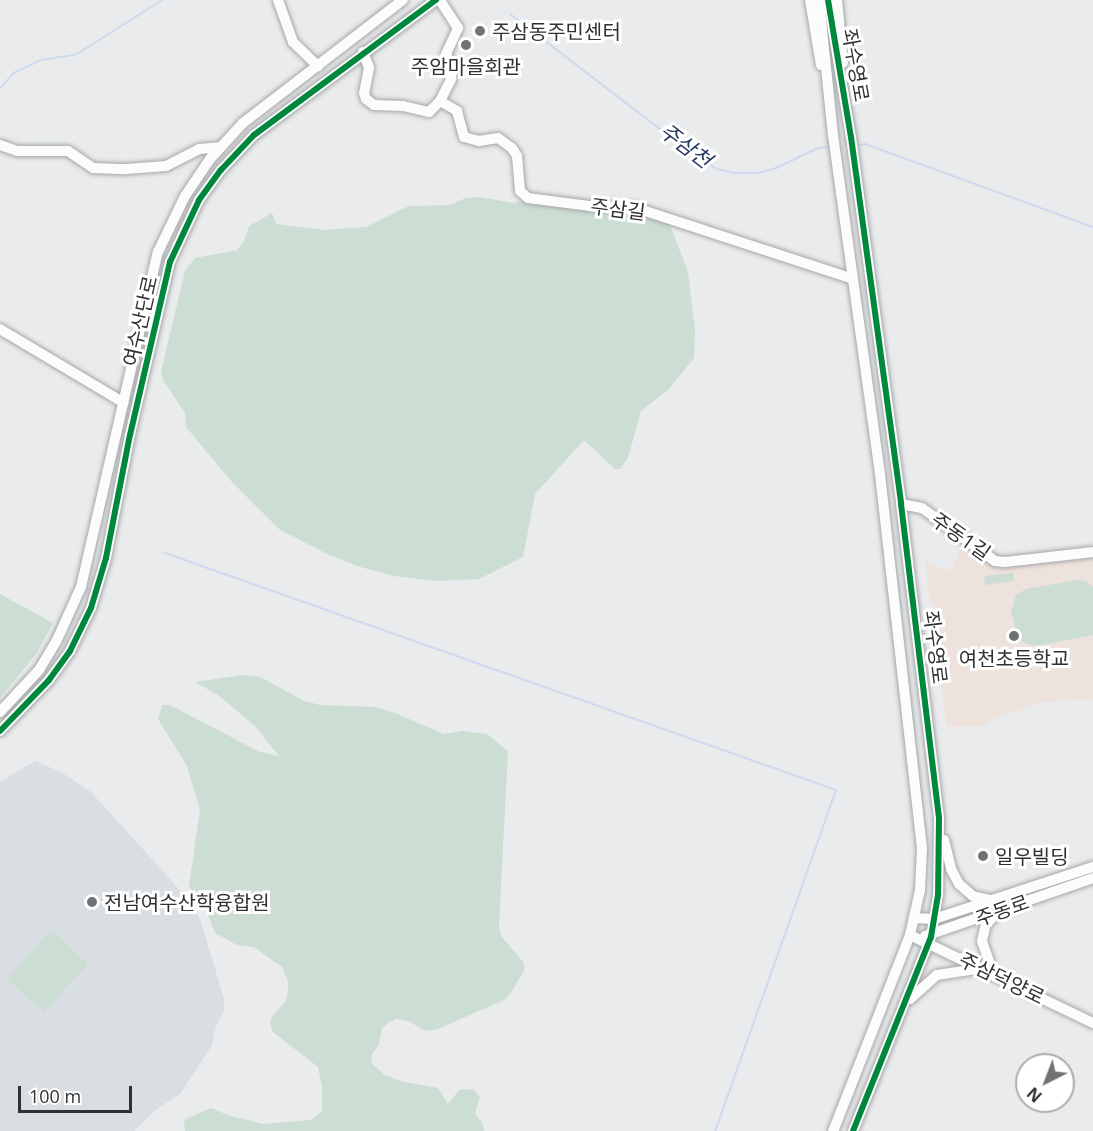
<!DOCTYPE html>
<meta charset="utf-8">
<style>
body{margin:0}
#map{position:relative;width:1093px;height:1131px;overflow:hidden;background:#e9ebec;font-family:"Open Sans","Noto Sans KR",sans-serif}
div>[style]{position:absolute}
.built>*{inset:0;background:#d9dee3}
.education>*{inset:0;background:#eee2dd}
.green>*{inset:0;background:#ccddd3}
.stream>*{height:2px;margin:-1px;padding:0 1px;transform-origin:1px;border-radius:1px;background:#cedaed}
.roads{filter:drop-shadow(0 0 2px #a6a8a9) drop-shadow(0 0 2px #a6a8a9)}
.minor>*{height:10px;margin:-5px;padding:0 5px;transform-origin:5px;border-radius:5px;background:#fcfcfc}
.cycleway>*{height:6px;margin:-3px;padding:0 3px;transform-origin:3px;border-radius:3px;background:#00873e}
.dots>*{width:16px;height:16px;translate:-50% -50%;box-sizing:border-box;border:3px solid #fff;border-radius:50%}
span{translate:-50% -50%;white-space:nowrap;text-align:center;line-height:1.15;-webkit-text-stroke:6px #fff;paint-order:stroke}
.poi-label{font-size:20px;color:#303132}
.left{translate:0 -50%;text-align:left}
.street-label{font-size:20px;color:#303132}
.water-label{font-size:21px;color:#253a60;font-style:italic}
.north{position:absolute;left:1015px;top:1053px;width:60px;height:60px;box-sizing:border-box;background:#fff;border:2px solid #acadad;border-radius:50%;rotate:222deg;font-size:16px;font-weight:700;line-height:24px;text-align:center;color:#303132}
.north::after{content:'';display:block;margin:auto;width:21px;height:27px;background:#717273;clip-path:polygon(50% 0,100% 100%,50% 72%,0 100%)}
.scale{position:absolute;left:18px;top:1086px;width:114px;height:27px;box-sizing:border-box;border:3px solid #303132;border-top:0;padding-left:8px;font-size:18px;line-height:21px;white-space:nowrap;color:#303132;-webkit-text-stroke:4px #fff;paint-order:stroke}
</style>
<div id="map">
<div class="built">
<i style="clip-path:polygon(35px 761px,61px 772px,91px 792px,189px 900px,201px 922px,224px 999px,224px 1011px,216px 1026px,212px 1045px,180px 1094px,154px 1111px,134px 1131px,0 1131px,0 782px)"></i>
</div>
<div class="education">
<i style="clip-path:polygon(965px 540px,990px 559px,1093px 552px,1093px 699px,1041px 702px,996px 718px,982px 726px,947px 727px,925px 561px,950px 572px)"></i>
</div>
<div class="green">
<i style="clip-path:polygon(480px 197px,513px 203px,532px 199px,667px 217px,688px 272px,695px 330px,694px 358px,668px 390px,641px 411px,628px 458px,620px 469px,615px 469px,584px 440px,535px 494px,523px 557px,479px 579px,436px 581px,394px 576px,357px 566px,323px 552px,279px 529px,232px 482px,186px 427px,185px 413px,163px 380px,161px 372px,185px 271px,195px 258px,237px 250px,244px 241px,249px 226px,272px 213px,276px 224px,324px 230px,366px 227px,409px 206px,449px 205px,466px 198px)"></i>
<i style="clip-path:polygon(1013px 573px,1014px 581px,985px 585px,984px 576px)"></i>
<i style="clip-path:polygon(1077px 580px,1086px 581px,1093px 587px,1093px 635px,1036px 646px,1028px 645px,1019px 639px,1011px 612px,1016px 595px,1026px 589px)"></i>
<i style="clip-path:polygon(0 594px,53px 623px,36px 654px,0 698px)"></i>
<i style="clip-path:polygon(243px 675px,260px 677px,304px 701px,320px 705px,375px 707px,395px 713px,444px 734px,463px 731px,487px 734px,508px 751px,499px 925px,501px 936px,524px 963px,524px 971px,510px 994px,504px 1000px,438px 1029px,426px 1031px,408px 1021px,396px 1019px,388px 1023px,382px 1028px,379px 1044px,371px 1056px,372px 1064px,385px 1075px,400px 1081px,438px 1088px,448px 1104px,459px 1090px,473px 1089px,480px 1097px,475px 1114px,482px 1122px,484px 1131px,185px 1131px,184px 1120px,211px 1108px,230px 1116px,264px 1124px,311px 1120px,322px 1111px,322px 1086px,318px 1067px,273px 1032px,270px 1023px,272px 1017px,286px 1001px,288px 991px,288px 981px,282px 967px,254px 947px,237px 945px,215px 933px,207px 912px,189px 886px,200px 810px,187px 766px,158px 719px,162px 705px,170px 705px,260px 752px,279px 756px,254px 725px,218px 695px,195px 682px)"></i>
<i style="clip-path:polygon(51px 930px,88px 964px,44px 1012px,7px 979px)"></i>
</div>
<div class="stream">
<i style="left:510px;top:14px;width:217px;rotate:37.5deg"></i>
<i style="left:682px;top:146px;width:42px;rotate:33.3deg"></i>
<i style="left:717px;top:169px;width:17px;rotate:13deg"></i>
<i style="left:734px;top:173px;width:25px"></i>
<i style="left:759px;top:173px;width:18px;rotate:-16deg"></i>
<i style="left:776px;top:168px;width:47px;rotate:-25.5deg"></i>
<i style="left:818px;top:148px;width:13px;rotate:-4deg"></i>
<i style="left:0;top:88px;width:21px;rotate:-47deg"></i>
<i style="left:14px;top:73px;width:30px;rotate:-26deg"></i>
<i style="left:41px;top:60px;width:36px;rotate:-9deg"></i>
<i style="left:77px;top:54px;width:101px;rotate:-32.4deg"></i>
<i style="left:857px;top:145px;width:8px;rotate:-7deg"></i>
<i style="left:865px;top:144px;width:30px;rotate:20deg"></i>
<i style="left:893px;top:154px;width:213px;rotate:20.1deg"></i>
<i style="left:165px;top:553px;width:712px;rotate:19.45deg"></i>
<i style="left:836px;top:790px;width:362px;rotate:109.5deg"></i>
</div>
<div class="roads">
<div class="minor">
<i style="left:278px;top:0;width:45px;rotate:70.3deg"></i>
<i style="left:293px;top:42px;width:35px;rotate:44deg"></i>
<i style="left:810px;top:0;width:66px;rotate:80.4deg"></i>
<i style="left:819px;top:0;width:136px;rotate:84.1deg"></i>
<i style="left:833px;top:135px;width:342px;rotate:82.1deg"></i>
<i style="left:880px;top:474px;width:377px;rotate:83.6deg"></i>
<i style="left:922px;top:849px;width:41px;rotate:92.8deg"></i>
<i style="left:920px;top:890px;width:46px;rotate:102.5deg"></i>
<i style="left:910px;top:935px;width:211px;rotate:111.4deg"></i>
<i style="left:828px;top:0;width:139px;rotate:80.5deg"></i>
<i style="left:851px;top:137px;width:370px;rotate:82.2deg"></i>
<i style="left:901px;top:504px;width:316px;rotate:83.1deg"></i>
<i style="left:939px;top:818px;width:77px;rotate:90.7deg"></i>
<i style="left:938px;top:895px;width:43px;rotate:99.5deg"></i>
<i style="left:931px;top:937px;width:209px;rotate:111.9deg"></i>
<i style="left:837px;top:0;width:63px;rotate:84.6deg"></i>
<i style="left:363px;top:52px;width:17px;rotate:69deg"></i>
<i style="left:369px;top:68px;width:25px;rotate:101deg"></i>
<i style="left:364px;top:93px;width:6px;rotate:72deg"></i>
<i style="left:366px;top:99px;width:10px;rotate:37deg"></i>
<i style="left:374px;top:105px;width:29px;rotate:2deg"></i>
<i style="left:403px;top:106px;width:27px;rotate:13deg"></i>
<i style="left:429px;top:112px;width:16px;rotate:-45deg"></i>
<i style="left:440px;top:101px;width:25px;rotate:-63deg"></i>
<i style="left:451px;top:79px;width:8px;rotate:-83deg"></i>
<i style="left:452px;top:71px;width:18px;rotate:-109deg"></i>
<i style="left:446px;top:54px;width:29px;rotate:-65deg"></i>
<i style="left:458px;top:28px;width:33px;rotate:-123deg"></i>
<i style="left:440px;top:101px;width:20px;rotate:30deg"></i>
<i style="left:457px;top:111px;width:27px;rotate:75deg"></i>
<i style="left:464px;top:137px;width:16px;rotate:15deg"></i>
<i style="left:479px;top:141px;width:19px;rotate:-9deg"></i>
<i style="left:498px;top:138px;width:17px;rotate:36deg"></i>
<i style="left:512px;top:148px;width:9px;rotate:58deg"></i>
<i style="left:517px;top:156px;width:35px;rotate:85deg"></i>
<i style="left:520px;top:191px;width:11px;rotate:41deg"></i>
<i style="left:528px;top:198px;width:63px;rotate:7.4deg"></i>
<i style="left:590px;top:206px;width:43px;rotate:1.3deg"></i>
<i style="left:633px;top:207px;width:231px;rotate:18.1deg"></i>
<i style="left:0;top:145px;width:18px;rotate:19deg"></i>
<i style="left:17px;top:151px;width:51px"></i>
<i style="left:68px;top:151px;width:30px;rotate:34deg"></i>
<i style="left:93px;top:168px;width:33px;rotate:2deg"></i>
<i style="left:126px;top:169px;width:40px;rotate:-4.3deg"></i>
<i style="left:166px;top:166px;width:37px;rotate:-27deg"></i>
<i style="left:199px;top:149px;width:21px;rotate:-5deg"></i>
<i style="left:0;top:329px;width:144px;rotate:30.8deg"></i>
<i style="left:901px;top:504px;width:21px;rotate:11deg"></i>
<i style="left:922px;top:508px;width:90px;rotate:36deg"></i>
<i style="left:995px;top:561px;width:10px;rotate:6deg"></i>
<i style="left:1005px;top:562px;width:89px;rotate:-6.5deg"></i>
<i style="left:0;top:712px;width:57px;rotate:-47.1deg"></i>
<i style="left:39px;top:670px;width:33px;rotate:-59deg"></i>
<i style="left:56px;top:642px;width:60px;rotate:-65.6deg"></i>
<i style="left:81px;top:587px;width:344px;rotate:-77.1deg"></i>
<i style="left:158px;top:252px;width:62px;rotate:-64.3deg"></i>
<i style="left:185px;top:196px;width:45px;rotate:-56deg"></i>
<i style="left:210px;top:159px;width:49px;rotate:-47.5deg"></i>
<i style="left:243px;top:123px;width:202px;rotate:-37.6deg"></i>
<i style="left:0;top:731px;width:71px;rotate:-46.1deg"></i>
<i style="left:49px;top:680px;width:36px;rotate:-54deg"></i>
<i style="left:70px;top:651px;width:48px;rotate:-64deg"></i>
<i style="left:91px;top:608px;width:52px;rotate:-73.3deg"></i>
<i style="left:106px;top:558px;width:125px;rotate:-79deg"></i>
<i style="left:130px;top:435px;width:178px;rotate:-77deg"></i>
<i style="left:170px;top:262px;width:68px;rotate:-64.9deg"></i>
<i style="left:199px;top:200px;width:37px;rotate:-54deg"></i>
<i style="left:221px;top:170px;width:48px;rotate:-46.7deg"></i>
<i style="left:254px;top:135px;width:227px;rotate:-36.6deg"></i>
<i style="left:944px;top:840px;width:30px;rotate:76deg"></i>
<i style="left:951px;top:869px;width:17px;rotate:62deg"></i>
<i style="left:959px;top:884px;width:18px;rotate:41deg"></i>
<i style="left:973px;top:896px;width:17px;rotate:13deg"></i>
<i style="left:914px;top:918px;width:20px;rotate:3deg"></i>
<i style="left:934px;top:919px;width:167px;rotate:-18.1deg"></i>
<i style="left:910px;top:935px;width:203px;rotate:25.7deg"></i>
<i style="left:925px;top:936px;width:178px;rotate:-19deg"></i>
<i style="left:993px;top:973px;width:34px;rotate:-109deg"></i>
<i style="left:982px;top:941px;width:17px;rotate:-77deg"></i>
<i style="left:986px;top:924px;width:14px;rotate:-45deg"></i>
<i style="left:910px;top:999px;width:36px;rotate:-42deg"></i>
<i style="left:937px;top:975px;width:47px;rotate:-8.7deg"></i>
</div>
</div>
<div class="cycleway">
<i style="left:828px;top:0;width:139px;rotate:80.5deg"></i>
<i style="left:851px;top:137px;width:370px;rotate:82.2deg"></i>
<i style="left:901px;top:504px;width:316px;rotate:83.1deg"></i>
<i style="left:939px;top:818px;width:77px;rotate:90.7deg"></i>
<i style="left:938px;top:895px;width:43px;rotate:99.5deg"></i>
<i style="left:931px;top:937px;width:209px;rotate:111.9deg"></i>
<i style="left:0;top:731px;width:71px;rotate:-46.1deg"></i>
<i style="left:49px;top:680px;width:36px;rotate:-54deg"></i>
<i style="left:70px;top:651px;width:48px;rotate:-64deg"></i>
<i style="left:91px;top:608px;width:52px;rotate:-73.3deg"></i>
<i style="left:106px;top:558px;width:125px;rotate:-79deg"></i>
<i style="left:130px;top:435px;width:178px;rotate:-77deg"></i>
<i style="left:170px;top:262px;width:68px;rotate:-64.9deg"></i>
<i style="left:199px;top:200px;width:37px;rotate:-54deg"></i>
<i style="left:221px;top:170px;width:48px;rotate:-46.7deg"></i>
<i style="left:254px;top:135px;width:227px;rotate:-36.6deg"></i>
</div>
<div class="dots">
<i style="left:480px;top:31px;background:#717273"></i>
<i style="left:466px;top:45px;background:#717273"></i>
<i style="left:1014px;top:636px;background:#717273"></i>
<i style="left:983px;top:856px;background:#717273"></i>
<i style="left:92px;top:902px;background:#717273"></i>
</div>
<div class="poi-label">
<span class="left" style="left:492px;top:31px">주삼동주민센터</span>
<span style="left:466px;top:66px">주암마을회관</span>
<span style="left:1014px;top:658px">여천초등학교</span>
<span class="left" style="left:995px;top:856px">일우빌딩</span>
<span class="left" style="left:104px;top:902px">전남여수산학융합원</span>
</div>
<div class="street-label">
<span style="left:856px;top:65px;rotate:80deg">좌수영로</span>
<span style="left:618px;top:209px;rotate:7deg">주삼길</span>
<span style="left:140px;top:321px;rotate:-77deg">여수산단로</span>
<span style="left:961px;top:536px;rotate:35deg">주동1길</span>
<span style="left:936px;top:647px;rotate:83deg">좌수영로</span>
<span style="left:1002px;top:910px;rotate:-20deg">주동로</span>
<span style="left:1002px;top:978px;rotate:26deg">주삼덕양로</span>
</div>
<div class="water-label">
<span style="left:686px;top:145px;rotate:37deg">주삼천</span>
</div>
<div class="north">N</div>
<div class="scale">100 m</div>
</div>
